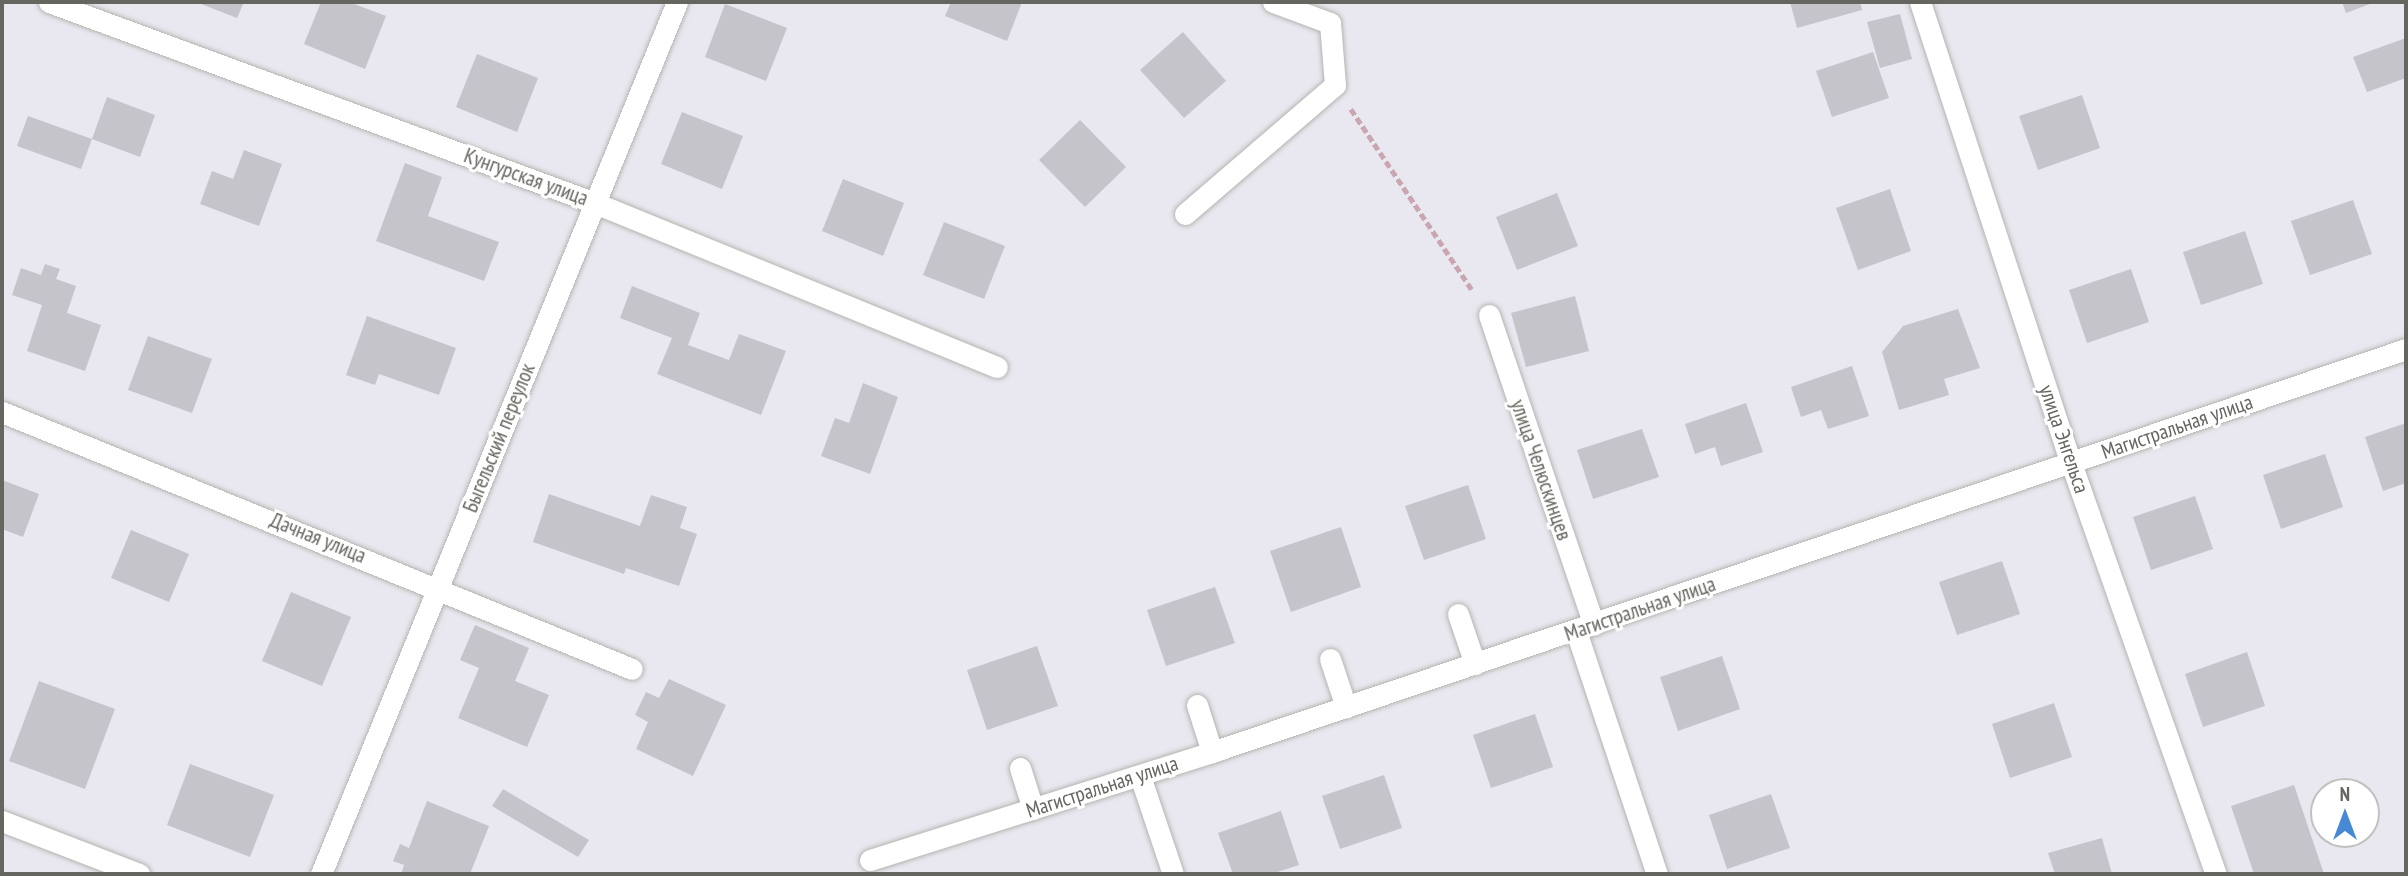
<!DOCTYPE html>
<meta charset="utf-8">
<style>
body{margin:0}
#map{position:relative;width:2408px;height:876px;overflow:hidden;background:#e9e7ef;font-family:"PT Sans Narrow",sans-serif}
div>[style]{position:absolute}
.building>*{inset:0;background:#c5c4cb}
.path>*{height:4.5px;margin-top:-2.25px;transform-origin:0;background:repeating-linear-gradient(90deg,#caa6b0 0 7px,transparent 0 10.5px)}
.roads{filter:drop-shadow(0 0 2px #b4b5b0) drop-shadow(0 0 2px #b4b5b0)}
.service>*{height:21px;margin:-10.5px;padding:0 10.5px;transform-origin:10.5px;border-radius:10.5px;background:#fff}
.minor>*{height:21px;margin:-10.5px;padding:0 10.5px;transform-origin:10.5px;border-radius:10.5px;background:#fff}
span{translate:-50% -50%;white-space:nowrap;text-align:center;line-height:1.15;-webkit-text-stroke:6px #fff;paint-order:stroke}
.street-label{font-size:21px;color:#65665f}
.frame{position:absolute;inset:0;border:4px solid #65665f;pointer-events:none}
.north{position:absolute;left:2310px;top:778px;width:70px;height:70px;box-sizing:border-box;background:#fff;border:2px solid #c1c2bf;border-radius:50%;rotate:0deg;font-size:19px;font-weight:700;line-height:28px;text-align:center;color:#65665f}
.north::after{content:'';display:block;margin:auto;width:24px;height:32px;background:#4789d5;clip-path:polygon(50% 0,100% 100%,50% 72%,0 100%)}
</style>
<div id="map">
<div class="building">
<i style="clip-path:polygon(196px 2px,244px 2px,237px 18px)"></i>
<i style="clip-path:polygon(321px 2px,349px 2px,386px 16px,365px 69px,304px 44px)"></i>
<i style="clip-path:polygon(951px 2px,1022px 2px,1007px 41px,945px 16px)"></i>
<i style="clip-path:polygon(1790px 2px,1860px 2px,1862px 10px,1797px 28px)"></i>
<i style="clip-path:polygon(2342px 2px,2375px 2px,2346px 13px)"></i>
<i style="clip-path:polygon(725px 4px,787px 28px,766px 81px,705px 57px)"></i>
<i style="clip-path:polygon(1900px 14px,1912px 59px,1880px 68px,1867px 22px)"></i>
<i style="clip-path:polygon(1183px 32px,1226px 81px,1184px 118px,1140px 70px)"></i>
<i style="clip-path:polygon(2406px 38px,2406px 78px,2367px 92px,2353px 57px)"></i>
<i style="clip-path:polygon(1873px 52px,1889px 98px,1832px 117px,1816px 71px)"></i>
<i style="clip-path:polygon(477px 54px,538px 78px,517px 132px,456px 107px)"></i>
<i style="clip-path:polygon(2082px 95px,2100px 148px,2038px 170px,2019px 116px)"></i>
<i style="clip-path:polygon(107px 97px,155px 115px,140px 157px,92px 139px)"></i>
<i style="clip-path:polygon(682px 112px,743px 136px,722px 189px,661px 164px)"></i>
<i style="clip-path:polygon(28px 116px,92px 139px,81px 169px,17px 146px)"></i>
<i style="clip-path:polygon(1080px 120px,1126px 167px,1085px 207px,1039px 160px)"></i>
<i style="clip-path:polygon(244px 150px,282px 164px,259px 226px,200px 204px,212px 171px,233px 179px)"></i>
<i style="clip-path:polygon(405px 163px,442px 177px,428px 216px,499px 242px,484px 281px,376px 241px)"></i>
<i style="clip-path:polygon(843px 179px,904px 203px,883px 256px,822px 231px)"></i>
<i style="clip-path:polygon(1890px 189px,1911px 251px,1858px 270px,1836px 208px)"></i>
<i style="clip-path:polygon(1557px 193px,1578px 246px,1517px 270px,1496px 217px)"></i>
<i style="clip-path:polygon(2353px 200px,2372px 254px,2310px 275px,2291px 221px)"></i>
<i style="clip-path:polygon(944px 222px,1005px 246px,984px 299px,923px 275px)"></i>
<i style="clip-path:polygon(2245px 231px,2263px 284px,2201px 305px,2183px 252px)"></i>
<i style="clip-path:polygon(45px 264px,60px 269px,56px 279px,76px 286px,67px 313px,101px 325px,85px 371px,27px 351px,42px 305px,12px 295px,21px 268px,41px 275px)"></i>
<i style="clip-path:polygon(2131px 269px,2149px 322px,2087px 343px,2069px 290px)"></i>
<i style="clip-path:polygon(632px 286px,700px 313px,688px 345px,729px 360px,739px 334px,786px 351px,761px 415px,657px 374px,672px 338px,620px 318px)"></i>
<i style="clip-path:polygon(1575px 296px,1589px 351px,1526px 367px,1511px 313px)"></i>
<i style="clip-path:polygon(1958px 309px,1980px 368px,1944px 379px,1949px 395px,1899px 410px,1882px 352px,1903px 326px)"></i>
<i style="clip-path:polygon(367px 316px,456px 348px,439px 395px,379px 374px,375px 385px,346px 375px)"></i>
<i style="clip-path:polygon(148px 336px,212px 359px,192px 413px,128px 390px)"></i>
<i style="clip-path:polygon(1852px 366px,1869px 416px,1828px 429px,1821px 410px,1801px 417px,1791px 387px)"></i>
<i style="clip-path:polygon(863px 383px,898px 397px,870px 474px,821px 456px,835px 418px,849px 423px)"></i>
<i style="clip-path:polygon(1746px 403px,1763px 452px,1721px 466px,1715px 447px,1695px 454px,1685px 424px)"></i>
<i style="clip-path:polygon(2406px 423px,2406px 483px,2383px 491px,2365px 437px)"></i>
<i style="clip-path:polygon(1642px 429px,1659px 477px,1593px 499px,1577px 450px)"></i>
<i style="clip-path:polygon(2325px 454px,2343px 507px,2281px 529px,2263px 475px)"></i>
<i style="clip-path:polygon(2px 480px,39px 494px,23px 537px,2px 529px)"></i>
<i style="clip-path:polygon(1468px 485px,1486px 539px,1424px 560px,1405px 506px)"></i>
<i style="clip-path:polygon(549px 494px,640px 526px,651px 495px,687px 507px,680px 528px,697px 534px,679px 586px,626px 568px,624px 574px,533px 542px)"></i>
<i style="clip-path:polygon(2195px 496px,2213px 549px,2151px 570px,2133px 517px)"></i>
<i style="clip-path:polygon(1341px 527px,1361px 587px,1291px 612px,1270px 551px)"></i>
<i style="clip-path:polygon(131px 530px,189px 554px,169px 602px,111px 578px)"></i>
<i style="clip-path:polygon(2002px 561px,2020px 614px,1957px 635px,1939px 582px)"></i>
<i style="clip-path:polygon(1215px 587px,1235px 643px,1166px 666px,1147px 610px)"></i>
<i style="clip-path:polygon(291px 592px,351px 617px,322px 686px,262px 661px)"></i>
<i style="clip-path:polygon(475px 625px,529px 648px,515px 681px,549px 695px,527px 747px,458px 718px,479px 668px,460px 660px)"></i>
<i style="clip-path:polygon(1037px 646px,1058px 706px,987px 730px,967px 670px)"></i>
<i style="clip-path:polygon(2247px 652px,2265px 706px,2203px 727px,2185px 674px)"></i>
<i style="clip-path:polygon(1722px 656px,1740px 709px,1678px 731px,1660px 677px)"></i>
<i style="clip-path:polygon(669px 679px,726px 705px,693px 776px,636px 749px,648px 722px,635px 715px,646px 692px,659px 698px)"></i>
<i style="clip-path:polygon(39px 681px,115px 709px,85px 789px,9px 761px)"></i>
<i style="clip-path:polygon(2054px 703px,2072px 757px,2010px 778px,1992px 724px)"></i>
<i style="clip-path:polygon(1535px 714px,1553px 767px,1491px 788px,1473px 735px)"></i>
<i style="clip-path:polygon(190px 764px,274px 795px,250px 857px,167px 825px)"></i>
<i style="clip-path:polygon(1384px 775px,1402px 828px,1340px 849px,1322px 796px)"></i>
<i style="clip-path:polygon(2294px 785px,2324px 874px,2254px 874px,2231px 806px)"></i>
<i style="clip-path:polygon(503px 789px,589px 840px,578px 857px,492px 806px)"></i>
<i style="clip-path:polygon(1771px 794px,1790px 848px,1727px 869px,1709px 815px)"></i>
<i style="clip-path:polygon(427px 801px,489px 826px,470px 874px,401px 874px,404px 865px,393px 861px,400px 844px,409px 848px)"></i>
<i style="clip-path:polygon(1281px 811px,1299px 865px,1271px 874px,1233px 874px,1218px 833px)"></i>
<i style="clip-path:polygon(2102px 838px,2112px 874px,2055px 874px,2048px 853px)"></i>
</div>
<div class="path">
<i style="left:1351px;top:109px;width:219px;rotate:56.2deg"></i>
</div>
<div class="roads">
<div class="service">
<i style="left:1185px;top:214px;width:198px;rotate:-40.7deg"></i>
<i style="left:1335px;top:85px;width:62px;rotate:-94.6deg"></i>
<i style="left:1489px;top:315px;width:327px;rotate:71.3deg"></i>
<i style="left:1458px;top:614px;width:53px;rotate:71.2deg"></i>
<i style="left:1330px;top:659px;width:51px;rotate:71.6deg"></i>
<i style="left:1197px;top:705px;width:49px;rotate:72.3deg"></i>
<i style="left:1020px;top:768px;width:43px;rotate:72.4deg"></i>
<i style="left:2px;top:821px;width:147px;rotate:21.1deg"></i>
</div>
<div class="minor">
<i style="left:49px;top:2px;width:582px;rotate:20.21deg"></i>
<i style="left:595px;top:203px;width:434px;rotate:22.2deg"></i>
<i style="left:1273px;top:2px;width:61px;rotate:20.2deg"></i>
<i style="left:1920px;top:2px;width:485px;rotate:71.9deg"></i>
<i style="left:2071px;top:463px;width:436px;rotate:70.6deg"></i>
<i style="left:2px;top:412px;width:680px;rotate:22.19deg"></i>
<i style="left:1576px;top:631px;width:256px;rotate:71.6deg"></i>
<i style="left:1140px;top:776px;width:103px;rotate:71.4deg"></i>
<i style="left:870px;top:860px;width:359px;rotate:-17.5deg"></i>
<i style="left:1212px;top:752px;width:1260px;rotate:-18.65deg"></i>
<i style="left:321px;top:874px;width:942px;rotate:-67.79deg"></i>
</div>
</div>
<div class="street-label">
<span style="left:526px;top:177px;rotate:20deg">Кунгурская улица</span>
<span style="left:2177px;top:427px;rotate:-19deg">Магистральная улица</span>
<span style="left:499px;top:438px;rotate:-68deg">Быгельский переулок</span>
<span style="left:2064px;top:439px;rotate:71deg">улица Энгельса</span>
<span style="left:1541px;top:470px;rotate:71deg">улица Челюскинцев</span>
<span style="left:318px;top:538px;rotate:22deg">Дачная улица</span>
<span style="left:1640px;top:609px;rotate:-19deg">Магистральная улица</span>
<span style="left:1102px;top:787px;rotate:-18deg">Магистральная улица</span>
</div>
<div class="frame"></div>
<div class="north">N</div>
</div>
